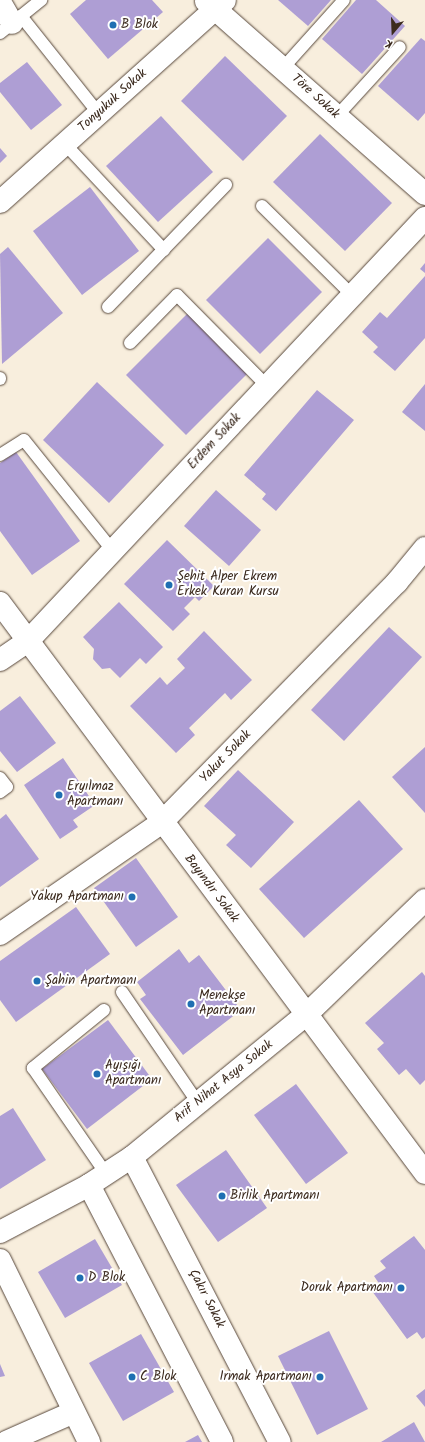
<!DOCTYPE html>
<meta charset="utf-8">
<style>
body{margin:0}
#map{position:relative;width:425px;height:1442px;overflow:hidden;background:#f8eedd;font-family:Kalam,sans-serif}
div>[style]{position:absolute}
.building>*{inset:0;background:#ae9ed4}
.roads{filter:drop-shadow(0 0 1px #57473b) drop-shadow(0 0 1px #57473b)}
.lane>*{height:12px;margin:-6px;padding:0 6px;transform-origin:6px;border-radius:6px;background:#fff}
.street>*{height:22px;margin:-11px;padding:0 11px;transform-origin:11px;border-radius:11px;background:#fff}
.dots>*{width:11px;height:11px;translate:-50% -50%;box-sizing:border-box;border:2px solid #fff;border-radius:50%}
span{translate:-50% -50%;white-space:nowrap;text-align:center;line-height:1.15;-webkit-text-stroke:4px #fff;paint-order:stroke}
.poi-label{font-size:13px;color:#3b2a1e}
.left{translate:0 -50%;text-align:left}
.right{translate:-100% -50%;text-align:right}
.street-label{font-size:13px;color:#3b2a1e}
.north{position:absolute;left:373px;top:12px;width:40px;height:40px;-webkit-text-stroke:3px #fff;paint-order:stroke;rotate:199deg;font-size:11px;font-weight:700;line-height:16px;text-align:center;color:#3b2a1e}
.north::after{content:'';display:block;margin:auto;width:14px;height:18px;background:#3b2a1e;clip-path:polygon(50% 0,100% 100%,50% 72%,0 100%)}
</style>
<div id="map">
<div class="building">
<i style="clip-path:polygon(86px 0,152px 0,163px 12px,108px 59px,70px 14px)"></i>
<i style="clip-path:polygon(278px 0,331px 0,308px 26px)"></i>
<i style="clip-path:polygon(356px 0,376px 0,405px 26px,362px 74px,322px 39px)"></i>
<i style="clip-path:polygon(421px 38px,425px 41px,425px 113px,418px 121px,378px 86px)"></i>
<i style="clip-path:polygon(225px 56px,287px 116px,243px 161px,181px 101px)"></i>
<i style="clip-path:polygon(27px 62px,62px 105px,31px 130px,0 92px,0 83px)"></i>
<i style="clip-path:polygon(161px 116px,213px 172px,158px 222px,106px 166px)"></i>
<i style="clip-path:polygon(320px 134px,392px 203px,345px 251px,273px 182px)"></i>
<i style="clip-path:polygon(0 148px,7px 156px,0 163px)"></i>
<i style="clip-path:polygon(90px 187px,139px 251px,82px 295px,33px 231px)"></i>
<i style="clip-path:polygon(268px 238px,322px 292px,260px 354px,206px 300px)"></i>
<i style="clip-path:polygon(8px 247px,63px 313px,2px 364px,0 254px)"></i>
<i style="clip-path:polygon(425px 263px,425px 273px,420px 269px)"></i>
<i style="clip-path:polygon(425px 276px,425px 338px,395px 371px,373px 352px,378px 347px,362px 332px,380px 312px,387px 318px)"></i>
<i style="clip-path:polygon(188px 313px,248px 373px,186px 435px,126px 375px)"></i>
<i style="clip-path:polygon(97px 382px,164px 445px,109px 503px,43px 440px)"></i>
<i style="clip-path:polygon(425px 384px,425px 431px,402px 412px)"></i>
<i style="clip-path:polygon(317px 390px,354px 420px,276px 511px,262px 499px,266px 494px,244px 475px)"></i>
<i style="clip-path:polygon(16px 452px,80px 541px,32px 575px,0 531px,0 463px)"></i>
<i style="clip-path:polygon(216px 490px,261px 530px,229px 566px,184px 526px)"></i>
<i style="clip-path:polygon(167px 540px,214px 586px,199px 601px,195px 597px,184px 608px,190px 614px,173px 631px,124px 584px)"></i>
<i style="clip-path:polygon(119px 602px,163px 647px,146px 664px,140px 658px,120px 678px,110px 668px,102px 669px,93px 659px,94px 649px,83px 637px)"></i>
<i style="clip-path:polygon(389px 627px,422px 657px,344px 741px,311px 710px)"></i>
<i style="clip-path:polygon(204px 631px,252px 680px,231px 700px,225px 693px,189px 728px,195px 735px,176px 753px,130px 706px,160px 677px,167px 685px,185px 668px,177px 659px)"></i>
<i style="clip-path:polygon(20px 696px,56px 743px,17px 772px,0 751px,0 711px)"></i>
<i style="clip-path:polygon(425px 747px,425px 813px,392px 777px)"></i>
<i style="clip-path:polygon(63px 758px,95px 805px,73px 820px,78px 827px,60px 839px,24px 785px)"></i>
<i style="clip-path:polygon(238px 770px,294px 822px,251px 868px,226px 845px,236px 835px,204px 806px)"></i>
<i style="clip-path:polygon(359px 800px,403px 849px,304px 938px,259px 889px)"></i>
<i style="clip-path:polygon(6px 814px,39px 859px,0 887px,0 819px)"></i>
<i style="clip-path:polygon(136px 858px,178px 917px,136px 947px,94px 888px)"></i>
<i style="clip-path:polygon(76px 907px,110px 954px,16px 1022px,0 1000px,0 961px)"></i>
<i style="clip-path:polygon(179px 949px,189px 963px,199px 955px,241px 1010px,183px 1055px,140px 999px,146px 995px,137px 982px)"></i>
<i style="clip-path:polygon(422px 972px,425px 976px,425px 1080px,420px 1085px,406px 1069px,399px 1075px,377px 1049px,384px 1043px,365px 1023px)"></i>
<i style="clip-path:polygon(108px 1020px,152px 1079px,87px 1129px,42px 1069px)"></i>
<i style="clip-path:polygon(296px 1084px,348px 1153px,306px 1184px,254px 1115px)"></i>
<i style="clip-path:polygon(13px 1108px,46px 1160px,0 1189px,0 1116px)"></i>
<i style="clip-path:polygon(226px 1150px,267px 1208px,218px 1242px,176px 1185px)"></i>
<i style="clip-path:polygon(414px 1236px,425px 1250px,425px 1337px,422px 1339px,417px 1332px,407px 1339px,372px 1291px,380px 1285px,374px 1276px,386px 1268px,380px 1261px)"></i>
<i style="clip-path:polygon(95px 1239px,122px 1285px,65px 1318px,38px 1272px)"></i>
<i style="clip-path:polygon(329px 1331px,368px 1409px,317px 1435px,278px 1356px)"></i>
<i style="clip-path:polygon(141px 1334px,174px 1392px,123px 1421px,89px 1363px)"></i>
<i style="clip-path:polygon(0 1364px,5px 1376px,0 1377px)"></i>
<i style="clip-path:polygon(425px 1389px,425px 1407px,416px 1396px)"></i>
<i style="clip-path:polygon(414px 1422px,425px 1442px,381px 1442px)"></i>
<i style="clip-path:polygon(198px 1435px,202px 1442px,185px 1442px)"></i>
</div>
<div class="roads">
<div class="lane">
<i style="left:21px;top:16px;width:125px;rotate:51.5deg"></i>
<i style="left:0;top:33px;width:53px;rotate:-38.8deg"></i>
<i style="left:283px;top:68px;width:91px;rotate:-48.1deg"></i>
<i style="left:337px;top:116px;width:93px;rotate:-47.6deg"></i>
<i style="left:65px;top:144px;width:145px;rotate:47deg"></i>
<i style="left:262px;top:206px;width:127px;rotate:44.7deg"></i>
<i style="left:108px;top:307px;width:170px;rotate:-46deg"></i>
<i style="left:130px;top:343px;width:67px;rotate:-45.6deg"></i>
<i style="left:177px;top:295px;width:128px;rotate:45.3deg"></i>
<i style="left:0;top:378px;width:1px;rotate:90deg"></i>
<i style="left:0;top:455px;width:28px;rotate:-32deg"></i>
<i style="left:24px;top:440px;width:142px;rotate:51.3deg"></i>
<i style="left:0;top:778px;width:11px;rotate:52deg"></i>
<i style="left:7px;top:787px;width:9px;rotate:144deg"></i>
<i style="left:122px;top:992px;width:135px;rotate:55.6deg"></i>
<i style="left:104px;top:1010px;width:92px;rotate:140.8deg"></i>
<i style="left:33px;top:1068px;width:129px;rotate:55.4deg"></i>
</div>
<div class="street">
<i style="left:206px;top:1px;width:292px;rotate:41.4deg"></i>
<i style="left:0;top:2px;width:24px;rotate:60deg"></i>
<i style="left:0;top:202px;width:302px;rotate:-41.9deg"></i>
<i style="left:0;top:603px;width:711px;rotate:53.29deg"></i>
<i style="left:0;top:660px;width:34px;rotate:-34deg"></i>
<i style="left:28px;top:641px;width:580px;rotate:-46.82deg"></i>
<i style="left:0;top:934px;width:196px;rotate:-34.6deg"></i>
<i style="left:161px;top:823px;width:337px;rotate:-45.6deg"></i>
<i style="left:397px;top:582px;width:44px;rotate:-50.5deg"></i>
<i style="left:132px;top:1157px;width:321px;rotate:62.6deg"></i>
<i style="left:89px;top:1185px;width:289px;rotate:62.6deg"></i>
<i style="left:0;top:1232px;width:101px;rotate:-27.8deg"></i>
<i style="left:89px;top:1185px;width:51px;rotate:-33.1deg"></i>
<i style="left:132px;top:1157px;width:226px;rotate:-39.3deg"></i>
<i style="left:307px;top:1014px;width:164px;rotate:-44deg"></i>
<i style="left:0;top:1260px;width:203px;rotate:63.9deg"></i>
<i style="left:6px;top:1442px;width:74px;rotate:-23.8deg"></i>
</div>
</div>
<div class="dots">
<i style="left:113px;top:25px;background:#1f6fb2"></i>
<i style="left:169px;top:585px;background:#1f6fb2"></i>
<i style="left:59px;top:795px;background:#1f6fb2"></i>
<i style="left:132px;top:897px;background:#1f6fb2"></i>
<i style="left:37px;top:981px;background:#1f6fb2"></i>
<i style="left:191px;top:1004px;background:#1f6fb2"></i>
<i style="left:97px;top:1074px;background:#1f6fb2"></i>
<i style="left:222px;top:1196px;background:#1f6fb2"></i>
<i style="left:80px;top:1278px;background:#1f6fb2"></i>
<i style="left:401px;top:1288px;background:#1f6fb2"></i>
<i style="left:132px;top:1377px;background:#1f6fb2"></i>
<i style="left:320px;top:1377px;background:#1f6fb2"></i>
</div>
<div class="poi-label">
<span class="left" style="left:121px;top:25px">B Blok</span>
<span class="left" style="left:177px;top:585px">Şehit Alper Ekrem<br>Erkek Kuran Kursu</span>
<span class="left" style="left:67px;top:795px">Eryılmaz<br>Apartmanı</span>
<span class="right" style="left:124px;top:897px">Yakup Apartmanı</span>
<span class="left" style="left:45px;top:981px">Şahin Apartmanı</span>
<span class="left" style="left:199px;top:1004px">Menekşe<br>Apartmanı</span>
<span class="left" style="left:105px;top:1074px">Ayışığı<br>Apartmanı</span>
<span class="left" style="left:230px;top:1196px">Birlik Apartmanı</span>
<span class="left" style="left:88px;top:1278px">D Blok</span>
<span class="right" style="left:393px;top:1288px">Doruk Apartmanı</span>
<span class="left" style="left:140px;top:1377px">C Blok</span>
<span class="right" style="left:312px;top:1377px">Irmak Apartmanı</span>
</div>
<div class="street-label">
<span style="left:315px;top:97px;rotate:42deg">Töre Sokak</span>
<span style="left:113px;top:101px;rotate:-42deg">Tonyukuk Sokak</span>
<span style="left:215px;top:442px;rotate:-47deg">Erdem Sokak</span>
<span style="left:226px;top:757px;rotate:-46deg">Yakut Sokak</span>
<span style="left:211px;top:889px;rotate:53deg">Bayındır Sokak</span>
<span style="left:224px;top:1082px;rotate:-39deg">Arif Nihat Asya Sokak</span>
<span style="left:206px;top:1299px;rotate:63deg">Çakır Sokak</span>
</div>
<div class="north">K</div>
</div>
